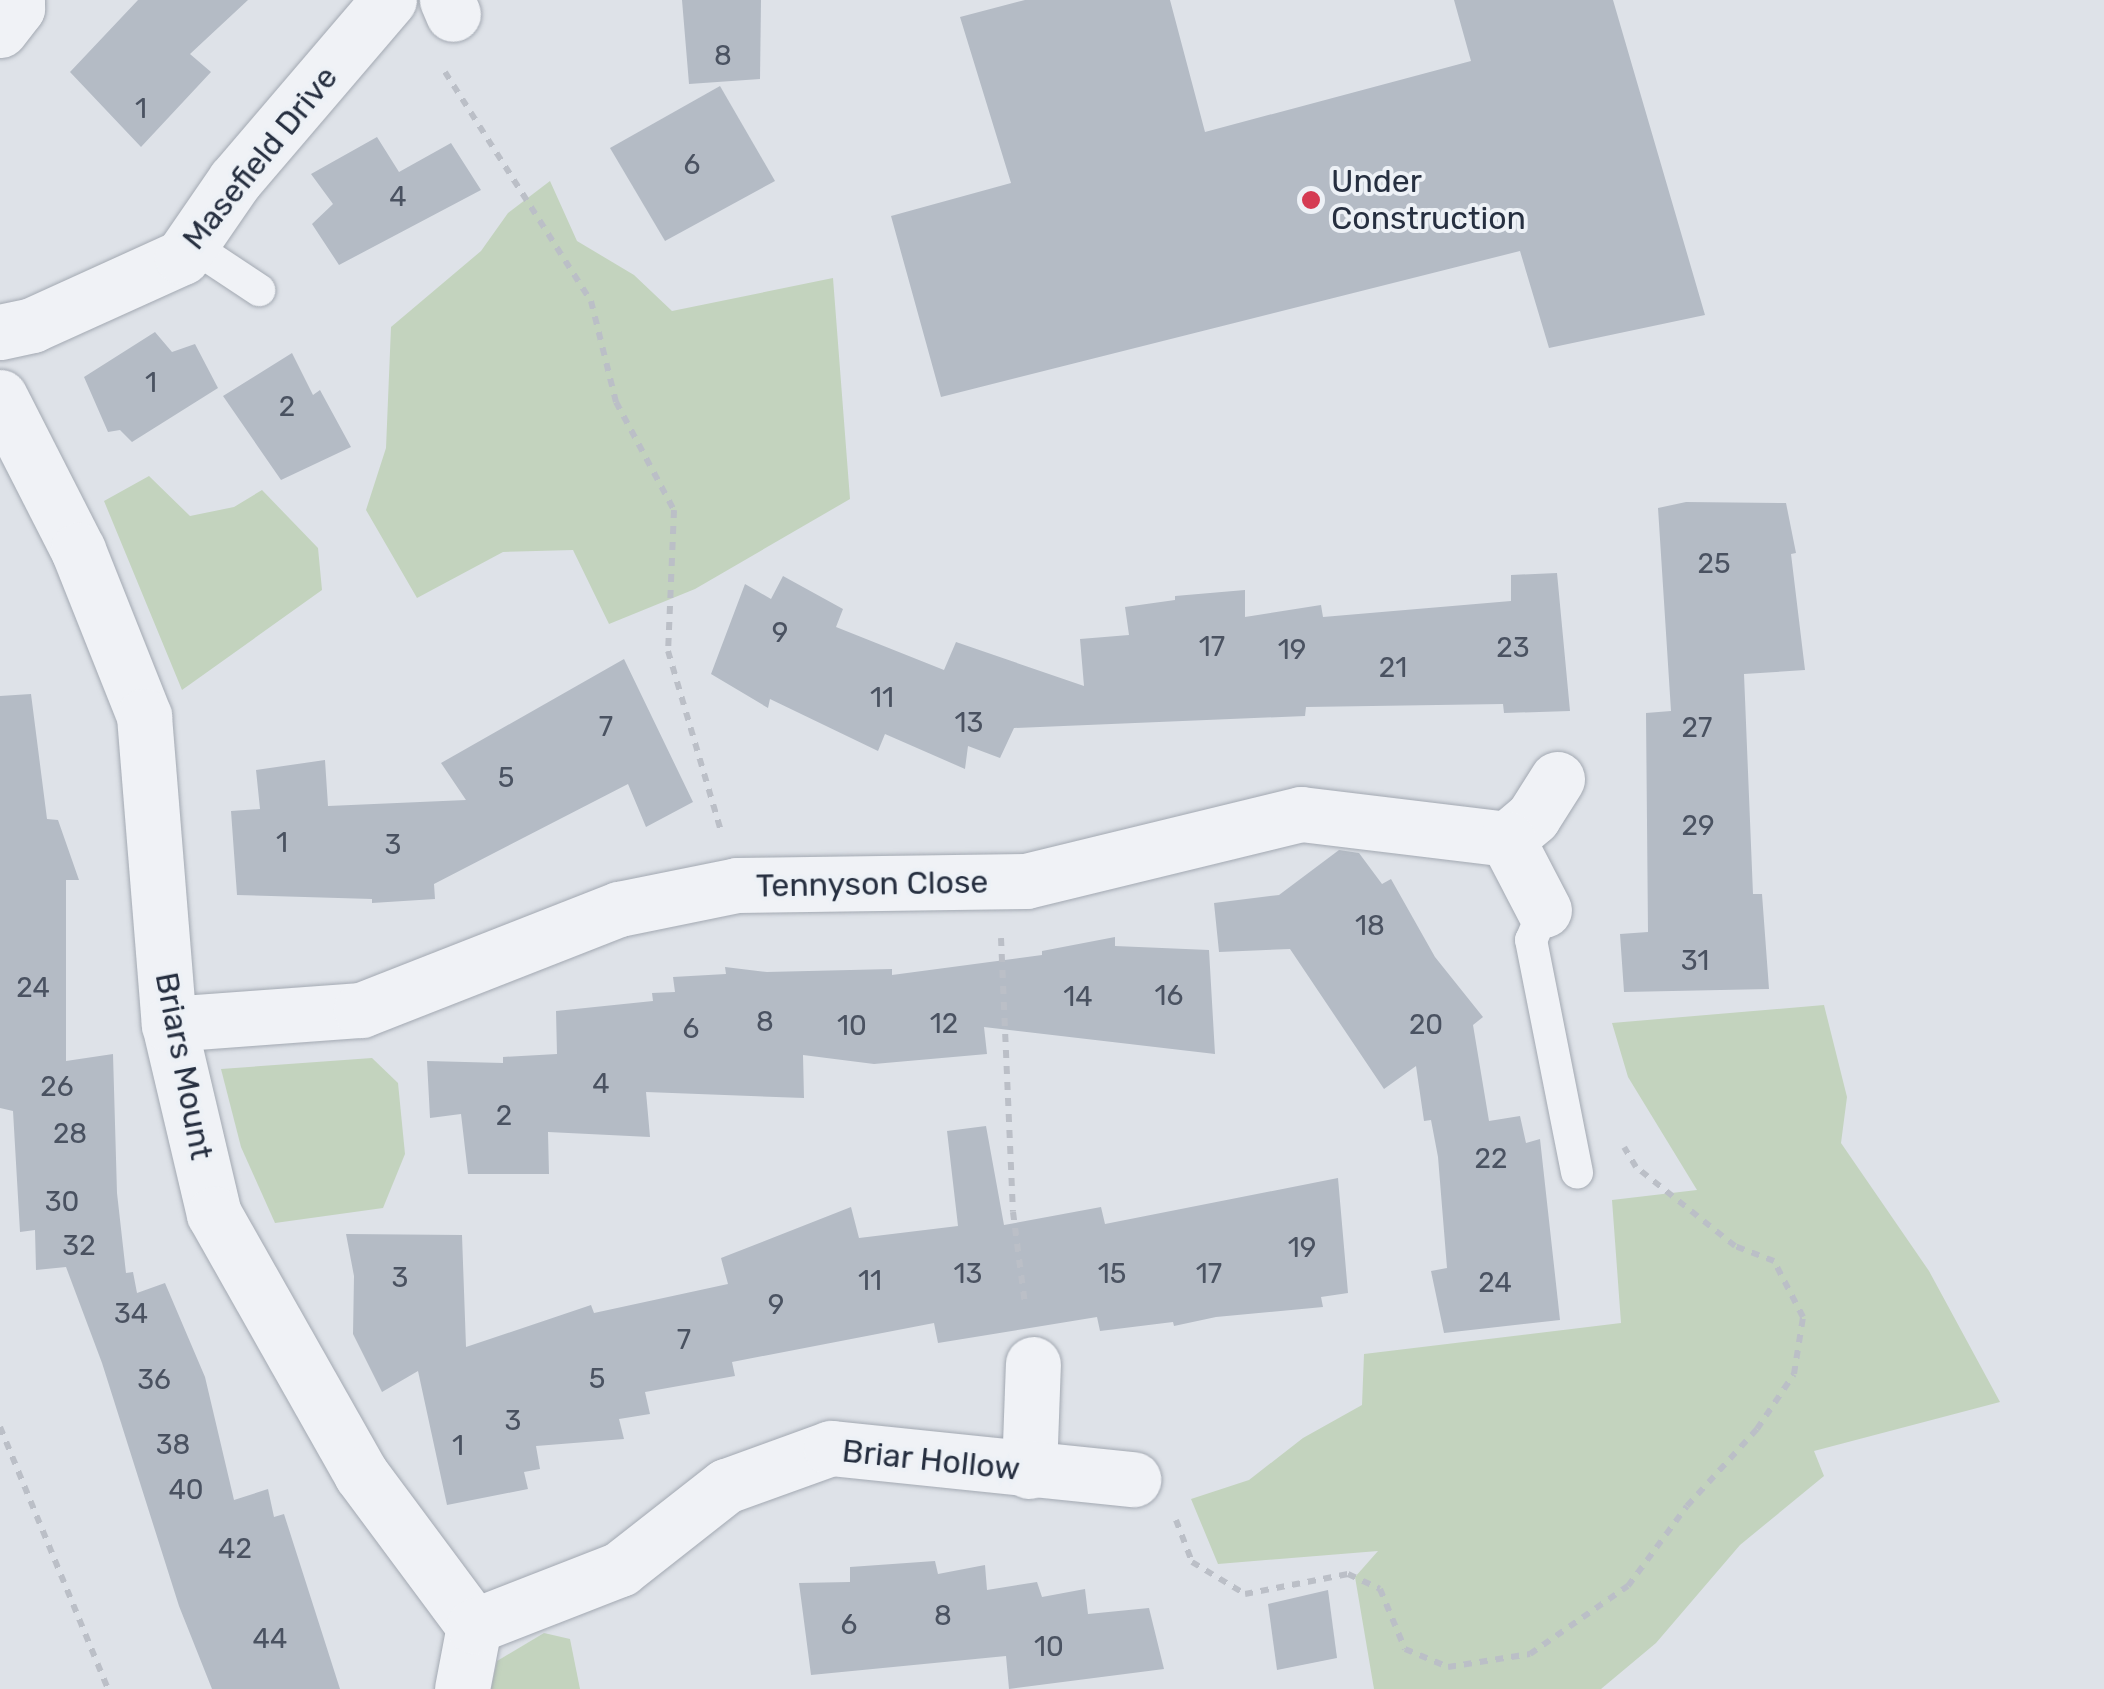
<!DOCTYPE html>
<style>
body{margin:0}
#map{position:relative;width:2104px;height:1689px;overflow:hidden;background:#dee2e8;font-family:Rubik,sans-serif}
div>[style]{position:absolute}
.green>*{inset:0;background:#c3d3be}
.building>*{inset:0;background:#b4bbc5}
.path>*{height:6px;margin-top:-3px;transform-origin:0;background:repeating-linear-gradient(90deg,#bbbfc7 0 8px,transparent 0 16px)}
.roads{filter:drop-shadow(0 0 2px #a3a9b2) drop-shadow(0 0 2px #a3a9b2)}
.service>*{height:32px;margin:-16px;padding:0 16px;transform-origin:16px;border-radius:16px;background:#f0f2f6}
.minor>*{height:55px;margin:-27.5px;padding:0 27.5px;transform-origin:27.5px;border-radius:27.5px;background:#f0f2f6}
.dots>*{width:28px;height:28px;translate:-50% -50%;box-sizing:border-box;border:5px solid #edf1f6;border-radius:50%}
span{translate:-50% -50%;white-space:nowrap;text-align:center;line-height:1.15;-webkit-text-stroke:8px #edf1f6;paint-order:stroke}
.number-label{font-size:28px;color:#4a5261}
.number-label span{-webkit-text-stroke-width:0}
.street-label{font-size:32px;color:#262f40}
.poi-label{font-size:32px;color:#262f40}
.left{translate:0 -50%;text-align:left}
</style>
<div id="map">
<div class="green">
<i style="clip-path:polygon(550px 181px,577px 241px,634px 275px,672px 311px,833px 278px,850px 499px,695px 589px,609px 624px,573px 550px,503px 552px,417px 598px,366px 510px,386px 448px,391px 327px,481px 251px,508px 213px)"></i>
<i style="clip-path:polygon(149px 476px,190px 516px,234px 507px,262px 490px,318px 548px,322px 590px,182px 690px,104px 501px)"></i>
<i style="clip-path:polygon(1824px 1005px,1847px 1097px,1841px 1143px,1929px 1271px,2000px 1402px,1814px 1451px,1824px 1476px,1740px 1545px,1656px 1643px,1601px 1689px,1374px 1689px,1355px 1577px,1378px 1551px,1218px 1564px,1191px 1499px,1249px 1480px,1303px 1438px,1362px 1405px,1364px 1354px,1621px 1323px,1612px 1200px,1697px 1190px,1628px 1077px,1612px 1023px)"></i>
<i style="clip-path:polygon(372px 1058px,398px 1083px,405px 1154px,383px 1208px,275px 1223px,241px 1147px,221px 1069px)"></i>
<i style="clip-path:polygon(544px 1633px,570px 1639px,580px 1689px,491px 1689px,497px 1661px)"></i>
</div>
<div class="building">
<i style="clip-path:polygon(138px 0,248px 0,190px 54px,211px 72px,141px 147px,70px 72px)"></i>
<i style="clip-path:polygon(682px 0,761px 0,760px 79px,689px 84px)"></i>
<i style="clip-path:polygon(1025px 0,1170px 0,1205px 132px,1471px 61px,1454px 0,1613px 0,1705px 315px,1549px 348px,1520px 251px,941px 397px,891px 216px,1011px 183px,960px 17px)"></i>
<i style="clip-path:polygon(720px 86px,775px 181px,665px 241px,610px 148px)"></i>
<i style="clip-path:polygon(377px 137px,399px 172px,451px 143px,481px 190px,339px 265px,312px 224px,333px 204px,311px 174px)"></i>
<i style="clip-path:polygon(155px 332px,172px 352px,195px 344px,218px 388px,132px 442px,120px 430px,108px 432px,84px 377px)"></i>
<i style="clip-path:polygon(292px 353px,313px 395px,320px 390px,351px 447px,281px 480px,223px 396px)"></i>
<i style="clip-path:polygon(1686px 502px,1786px 503px,1796px 553px,1791px 554px,1805px 670px,1744px 674px,1753px 894px,1762px 894px,1769px 989px,1624px 992px,1620px 934px,1648px 932px,1646px 713px,1671px 711px,1658px 508px)"></i>
<i style="clip-path:polygon(1557px 573px,1570px 711px,1504px 713px,1503px 704px,1306px 707px,1305px 716px,1014px 728px,1000px 758px,968px 746px,965px 769px,885px 734px,878px 751px,770px 699px,768px 708px,711px 674px,745px 584px,771px 599px,783px 576px,843px 609px,836px 627px,944px 670px,956px 642px,1084px 686px,1080px 639px,1129px 635px,1125px 607px,1175px 600px,1175px 596px,1245px 590px,1245px 617px,1321px 605px,1323px 617px,1511px 601px,1511px 575px)"></i>
<i style="clip-path:polygon(624px 659px,693px 802px,646px 827px,628px 784px,434px 884px,435px 899px,372px 903px,372px 899px,237px 895px,231px 811px,260px 809px,256px 770px,325px 760px,328px 806px,466px 800px,441px 763px)"></i>
<i style="clip-path:polygon(31px 694px,47px 819px,58px 820px,79px 880px,66px 880px,66px 1061px,113px 1054px,117px 1193px,126px 1273px,133px 1272px,137px 1293px,165px 1283px,205px 1377px,234px 1500px,268px 1489px,274px 1517px,284px 1514px,340px 1689px,212px 1689px,179px 1606px,102px 1363px,66px 1267px,36px 1270px,35px 1230px,20px 1232px,13px 1111px,0 1108px,0 696px)"></i>
<i style="clip-path:polygon(1339px 850px,1359px 853px,1382px 884px,1391px 879px,1435px 957px,1483px 1017px,1473px 1025px,1489px 1121px,1520px 1116px,1526px 1143px,1540px 1139px,1560px 1320px,1444px 1333px,1431px 1271px,1447px 1268px,1438px 1157px,1431px 1120px,1424px 1121px,1416px 1066px,1384px 1089px,1290px 949px,1219px 952px,1214px 903px,1279px 895px)"></i>
<i style="clip-path:polygon(1115px 937px,1115px 946px,1209px 950px,1215px 1054px,984px 1027px,987px 1054px,874px 1064px,803px 1055px,804px 1098px,646px 1092px,650px 1137px,548px 1132px,549px 1174px,468px 1174px,461px 1114px,430px 1118px,427px 1061px,503px 1063px,503px 1057px,557px 1054px,556px 1011px,653px 1001px,652px 993px,675px 992px,673px 977px,726px 974px,725px 967px,767px 972px,892px 969px,892px 975px,1042px 955px,1042px 951px)"></i>
<i style="clip-path:polygon(986px 1126px,1004px 1225px,1101px 1207px,1105px 1224px,1338px 1178px,1348px 1293px,1321px 1297px,1323px 1307px,1216px 1317px,1174px 1326px,1173px 1322px,1100px 1331px,1097px 1317px,938px 1343px,934px 1323px,732px 1362px,735px 1376px,645px 1392px,650px 1414px,619px 1419px,624px 1439px,536px 1446px,540px 1469px,524px 1472px,528px 1489px,447px 1505px,418px 1371px,382px 1392px,353px 1334px,354px 1276px,346px 1234px,462px 1235px,466px 1347px,591px 1305px,594px 1313px,728px 1284px,721px 1258px,851px 1207px,859px 1238px,958px 1226px,947px 1131px)"></i>
<i style="clip-path:polygon(935px 1561px,938px 1574px,985px 1565px,987px 1590px,1037px 1582px,1042px 1597px,1085px 1589px,1088px 1614px,1149px 1608px,1164px 1669px,1009px 1689px,1006px 1656px,811px 1675px,799px 1583px,850px 1582px,850px 1567px)"></i>
<i style="clip-path:polygon(1328px 1590px,1337px 1658px,1277px 1670px,1268px 1604px)"></i>
</div>
<div class="path">
<i style="left:445px;top:72px;width:272px;rotate:57.5deg"></i>
<i style="left:591px;top:301px;width:104px;rotate:76.1deg"></i>
<i style="left:616px;top:402px;width:123px;rotate:61.8deg"></i>
<i style="left:674px;top:510px;width:141px;rotate:92.4deg"></i>
<i style="left:668px;top:651px;width:188px;rotate:73.6deg"></i>
<i style="left:1001px;top:938px;width:274px;rotate:87.5deg"></i>
<i style="left:1013px;top:1212px;width:94px;rotate:82.6deg"></i>
<i style="left:0;top:1427px;width:283px;rotate:67.6deg"></i>
<i style="left:1176px;top:1520px;width:45px;rotate:69.1deg"></i>
<i style="left:1192px;top:1562px;width:62px;rotate:31.1deg"></i>
<i style="left:1245px;top:1594px;width:105px;rotate:-11deg"></i>
<i style="left:1348px;top:1574px;width:35px;rotate:25deg"></i>
<i style="left:1380px;top:1589px;width:65px;rotate:67.4deg"></i>
<i style="left:1405px;top:1649px;width:47px;rotate:22.7deg"></i>
<i style="left:1448px;top:1667px;width:83px;rotate:-9deg"></i>
<i style="left:1530px;top:1654px;width:119px;rotate:-34.8deg"></i>
<i style="left:1628px;top:1586px;width:99px;rotate:-53.6deg"></i>
<i style="left:1687px;top:1506px;width:104px;rotate:-47.7deg"></i>
<i style="left:1757px;top:1429px;width:66px;rotate:-56.1deg"></i>
<i style="left:1794px;top:1374px;width:58px;rotate:-81deg"></i>
<i style="left:1803px;top:1317px;width:63px;rotate:-117.4deg"></i>
<i style="left:1774px;top:1261px;width:42px;rotate:-159deg"></i>
<i style="left:1735px;top:1246px;width:127px;rotate:-141.4deg"></i>
<i style="left:1636px;top:1167px;width:23px;rotate:-121deg"></i>
</div>
<div class="roads">
<div class="service">
<i style="left:191px;top:245px;width:82px;rotate:33.5deg"></i>
<i style="left:1544px;top:910px;width:33px;rotate:113deg"></i>
<i style="left:1531px;top:940px;width:237px;rotate:78.8deg"></i>
</div>
<div class="minor">
<i style="left:447px;top:0;width:15px;rotate:67deg"></i>
<i style="left:0;top:30px;width:28px;rotate:-52deg"></i>
<i style="left:17px;top:8px;width:8px;rotate:-90deg"></i>
<i style="left:0;top:332px;width:33px;rotate:-12deg"></i>
<i style="left:32px;top:325px;width:165px;rotate:-24.4deg"></i>
<i style="left:182px;top:257px;width:93px;rotate:-55.5deg"></i>
<i style="left:235px;top:180px;width:237px;rotate:-49.5deg"></i>
<i style="left:0;top:397px;width:172px;rotate:63deg"></i>
<i style="left:78px;top:550px;width:179px;rotate:68.3deg"></i>
<i style="left:144px;top:716px;width:309px;rotate:85.4deg"></i>
<i style="left:169px;top:1024px;width:195px;rotate:76.7deg"></i>
<i style="left:214px;top:1214px;width:299px;rotate:60.5deg"></i>
<i style="left:361px;top:1474px;width:189px;rotate:53.4deg"></i>
<i style="left:474px;top:1626px;width:64px;rotate:100.8deg"></i>
<i style="left:1507px;top:839px;width:34px;rotate:-40deg"></i>
<i style="left:1533px;top:817px;width:45px;rotate:-57.7deg"></i>
<i style="left:169px;top:1024px;width:193px;rotate:-4.2deg"></i>
<i style="left:361px;top:1010px;width:277px;rotate:-21.4deg"></i>
<i style="left:619px;top:909px;width:120px;rotate:-11.5deg"></i>
<i style="left:737px;top:885px;width:289px;rotate:-0.8deg"></i>
<i style="left:1026px;top:881px;width:283px;rotate:-13.7deg"></i>
<i style="left:1301px;top:814px;width:208px;rotate:6.9deg"></i>
<i style="left:1507px;top:839px;width:80px;rotate:62.5deg"></i>
<i style="left:1029px;top:1471px;width:107px;rotate:-87.9deg"></i>
<i style="left:474px;top:1626px;width:157px;rotate:-21.3deg"></i>
<i style="left:620px;top:1569px;width:135px;rotate:-38.1deg"></i>
<i style="left:726px;top:1486px;width:112px;rotate:-19.9deg"></i>
<i style="left:831px;top:1448px;width:304px;rotate:5.9deg"></i>
</div>
</div>
<div class="dots">
<i style="left:1311px;top:200px;background:#d53b53"></i>
</div>
<div class="number-label">
<span style="left:723px;top:56px">8</span>
<span style="left:141px;top:109px">1</span>
<span style="left:692px;top:165px">6</span>
<span style="left:398px;top:197px">4</span>
<span style="left:151px;top:383px">1</span>
<span style="left:287px;top:407px">2</span>
<span style="left:1714px;top:564px">25</span>
<span style="left:780px;top:633px">9</span>
<span style="left:1212px;top:647px">17</span>
<span style="left:1513px;top:648px">23</span>
<span style="left:1292px;top:650px">19</span>
<span style="left:1393px;top:668px">21</span>
<span style="left:882px;top:698px">11</span>
<span style="left:969px;top:723px">13</span>
<span style="left:606px;top:727px">7</span>
<span style="left:1697px;top:728px">27</span>
<span style="left:506px;top:778px">5</span>
<span style="left:1698px;top:826px">29</span>
<span style="left:282px;top:843px">1</span>
<span style="left:393px;top:845px">3</span>
<span style="left:1370px;top:926px">18</span>
<span style="left:1695px;top:961px">31</span>
<span style="left:33px;top:988px">24</span>
<span style="left:1169px;top:996px">16</span>
<span style="left:1078px;top:997px">14</span>
<span style="left:765px;top:1022px">8</span>
<span style="left:944px;top:1024px">12</span>
<span style="left:1426px;top:1025px">20</span>
<span style="left:852px;top:1026px">10</span>
<span style="left:691px;top:1029px">6</span>
<span style="left:601px;top:1084px">4</span>
<span style="left:57px;top:1087px">26</span>
<span style="left:504px;top:1116px">2</span>
<span style="left:70px;top:1134px">28</span>
<span style="left:1491px;top:1159px">22</span>
<span style="left:62px;top:1202px">30</span>
<span style="left:79px;top:1246px">32</span>
<span style="left:1302px;top:1248px">19</span>
<span style="left:968px;top:1274px">13</span>
<span style="left:1112px;top:1274px">15</span>
<span style="left:1209px;top:1274px">17</span>
<span style="left:400px;top:1278px">3</span>
<span style="left:870px;top:1281px">11</span>
<span style="left:1495px;top:1283px">24</span>
<span style="left:776px;top:1305px">9</span>
<span style="left:131px;top:1314px">34</span>
<span style="left:684px;top:1340px">7</span>
<span style="left:597px;top:1379px">5</span>
<span style="left:154px;top:1380px">36</span>
<span style="left:513px;top:1421px">3</span>
<span style="left:173px;top:1445px">38</span>
<span style="left:458px;top:1446px">1</span>
<span style="left:186px;top:1490px">40</span>
<span style="left:235px;top:1549px">42</span>
<span style="left:943px;top:1616px">8</span>
<span style="left:849px;top:1625px">6</span>
<span style="left:270px;top:1639px">44</span>
<span style="left:1049px;top:1647px">10</span>
</div>
<div class="street-label">
<span style="left:260px;top:158px;rotate:-51deg">Masefield Drive</span>
<span style="left:872px;top:884px;rotate:-1deg">Tennyson Close</span>
<span style="left:184px;top:1066px;rotate:79deg">Briars Mount</span>
<span style="left:931px;top:1460px;rotate:6deg">Briar Hollow</span>
</div>
<div class="poi-label">
<span class="left" style="left:1331px;top:200px">Under<br>Construction</span>
</div>
</div>
